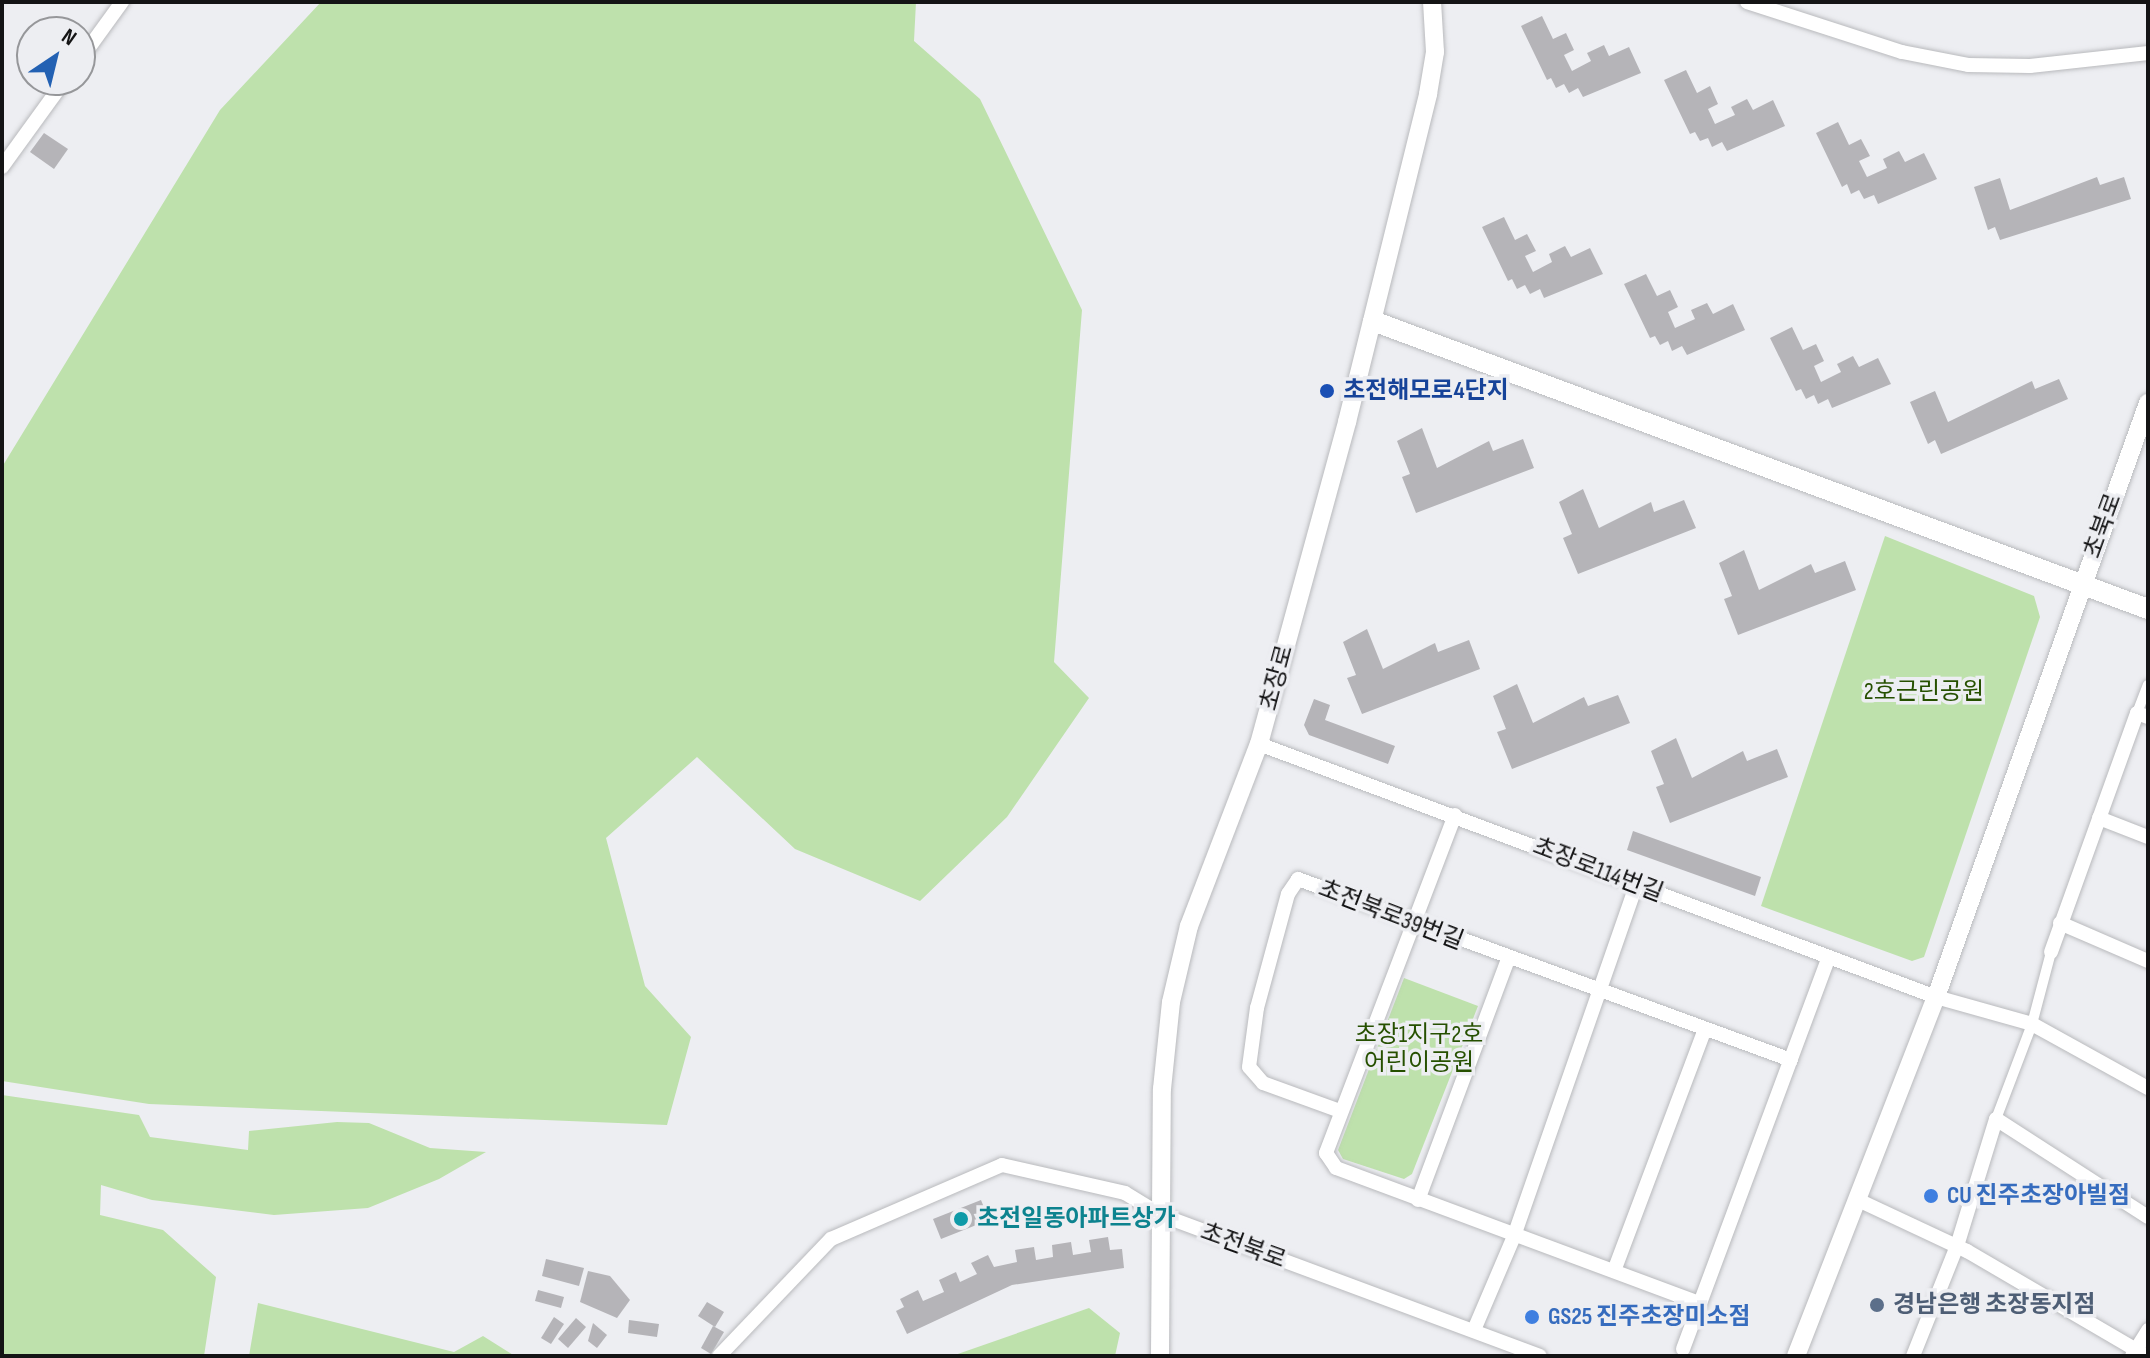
<!DOCTYPE html>
<meta charset="utf-8">
<style>
body{margin:0}
#map{position:relative;width:2150px;height:1358px;overflow:hidden;background:#edeef2;font-family:"Sofia Sans Condensed","Noto Sans KR",sans-serif}
div>[style]{position:absolute}
.green>*{inset:0;background:#bee1ac}
.building>*{inset:0;background:#b5b4b8}
.roads{filter:drop-shadow(0 0 2px #b9babd) drop-shadow(0 0 2px #b9babd)}
.pedestrian>*{height:10px;margin:-5px;padding:0 5px;transform-origin:5px;border-radius:5px;background:#fff}
.minor>*{height:14px;margin:-7px;padding:0 7px;transform-origin:7px;border-radius:7px;background:#fff}
.tertiary>*{height:18px;margin:-9px;padding:0 9px;transform-origin:9px;border-radius:9px;background:#fff}
.secondary>*{height:20px;margin:-10px;padding:0 10px;transform-origin:10px;border-radius:10px;background:#fff}
.dots>*{width:22px;height:22px;translate:-50% -50%;box-sizing:border-box;border:4px solid #edeef2;border-radius:50%}
span{translate:-50% -50%;white-space:nowrap;text-align:center;line-height:1.15;-webkit-text-stroke:7px #edeef2;paint-order:stroke}
.transit-label{font-size:24px;color:#164399;font-weight:700}
.left{translate:0 -50%;text-align:left}
.street-label{font-size:24px;color:#141415}
.park-label{font-size:24px;color:#265000}
.shop-label{font-size:24px;color:#366cbe;font-weight:700}
.culture-label{font-size:24px;color:#0d838f;font-weight:700}
.service-label{font-size:24px;color:#4e5e75;font-weight:700}
.frame{position:absolute;inset:0;border:4px solid #141415;pointer-events:none}
.north{position:absolute;left:16px;top:16px;width:80px;height:80px;box-sizing:border-box;background:#edeef2;border:2px solid #96979a;border-radius:50%;rotate:35deg;font-size:22px;font-weight:700;line-height:32px;text-align:center;color:#141415}
.north::after{content:'';display:block;margin:auto;width:28px;height:36px;background:#2361b3;clip-path:polygon(50% 0,100% 100%,50% 72%,0 100%)}
</style>
<div id="map">
<div class="green">
<i style="clip-path:polygon(321px 2px,916px 2px,914px 41px,980px 99px,1082px 310px,1054px 662px,1089px 698px,1007px 817px,920px 901px,795px 849px,697px 757px,606px 838px,645px 986px,691px 1037px,667px 1125px,149px 1104px,2px 1081px,2px 467px,220px 110px)"></i>
<i style="clip-path:polygon(1885px 536px,2034px 596px,2040px 617px,1924px 957px,1912px 961px,1761px 906px)"></i>
<i style="clip-path:polygon(1404px 978px,1478px 1006px,1412px 1174px,1404px 1179px,1343px 1159px,1338px 1150px)"></i>
<i style="clip-path:polygon(2px 1095px,139px 1115px,150px 1137px,248px 1150px,249px 1131px,337px 1122px,369px 1123px,430px 1148px,486px 1152px,439px 1179px,368px 1208px,274px 1215px,152px 1200px,101px 1185px,100px 1215px,163px 1230px,216px 1277px,204px 1356px,2px 1356px)"></i>
<i style="clip-path:polygon(258px 1303px,454px 1352px,483px 1336px,515px 1356px,249px 1356px)"></i>
<i style="clip-path:polygon(1089px 1308px,1120px 1333px,1115px 1356px,952px 1356px)"></i>
</div>
<div class="building">
<i style="clip-path:polygon(1542px 16px,1553px 39px,1566px 33px,1574px 50px,1564px 55px,1572px 71px,1591px 61px,1587px 53px,1604px 45px,1609px 56px,1629px 47px,1641px 73px,1583px 97px,1578px 88px,1569px 93px,1564px 84px,1556px 88px,1551px 78px,1547px 80px,1521px 26px)"></i>
<i style="clip-path:polygon(1686px 70px,1697px 93px,1710px 86px,1718px 104px,1708px 109px,1715px 124px,1735px 115px,1731px 107px,1747px 99px,1753px 110px,1773px 100px,1785px 126px,1727px 151px,1722px 142px,1712px 147px,1708px 138px,1700px 141px,1695px 132px,1690px 134px,1664px 80px)"></i>
<i style="clip-path:polygon(1838px 122px,1849px 145px,1861px 139px,1870px 156px,1859px 161px,1867px 177px,1887px 168px,1883px 159px,1899px 151px,1905px 162px,1924px 153px,1937px 179px,1878px 204px,1874px 195px,1864px 199px,1859px 190px,1851px 194px,1847px 184px,1842px 187px,1816px 133px)"></i>
<i style="clip-path:polygon(44px 133px,68px 149px,54px 169px,30px 152px)"></i>
<i style="clip-path:polygon(2097px 177px,2100px 185px,2124px 177px,2131px 199px,2000px 240px,1995px 227px,1988px 230px,1974px 187px,2000px 178px,2010px 210px)"></i>
<i style="clip-path:polygon(1504px 217px,1515px 240px,1527px 234px,1536px 251px,1525px 256px,1533px 272px,1552px 262px,1549px 254px,1565px 246px,1571px 257px,1590px 248px,1603px 274px,1544px 298px,1540px 289px,1530px 294px,1525px 285px,1517px 289px,1512px 279px,1508px 281px,1482px 227px)"></i>
<i style="clip-path:polygon(1646px 274px,1657px 296px,1670px 290px,1678px 307px,1668px 312px,1675px 328px,1695px 319px,1691px 310px,1707px 303px,1713px 314px,1733px 304px,1745px 330px,1687px 355px,1682px 346px,1672px 351px,1668px 341px,1660px 345px,1655px 336px,1650px 338px,1624px 284px)"></i>
<i style="clip-path:polygon(1792px 327px,1803px 350px,1816px 344px,1824px 361px,1814px 366px,1821px 382px,1841px 372px,1837px 364px,1853px 356px,1859px 367px,1878px 358px,1891px 384px,1832px 408px,1828px 399px,1818px 404px,1814px 395px,1806px 399px,1801px 389px,1796px 391px,1770px 338px)"></i>
<i style="clip-path:polygon(2059px 379px,2068px 399px,1941px 454px,1935px 440px,1928px 444px,1910px 402px,1935px 391px,1948px 422px,2032px 381px,2035px 389px)"></i>
<i style="clip-path:polygon(1422px 428px,1437px 468px,1489px 441px,1493px 451px,1523px 439px,1534px 468px,1416px 513px,1402px 477px,1410px 474px,1397px 441px)"></i>
<i style="clip-path:polygon(1583px 489px,1599px 528px,1651px 502px,1654px 512px,1684px 500px,1696px 528px,1578px 574px,1563px 538px,1572px 534px,1559px 502px)"></i>
<i style="clip-path:polygon(1744px 550px,1759px 590px,1811px 564px,1815px 573px,1845px 561px,1856px 590px,1738px 635px,1724px 599px,1732px 596px,1719px 563px)"></i>
<i style="clip-path:polygon(1367px 629px,1383px 669px,1435px 643px,1438px 652px,1469px 640px,1480px 669px,1362px 714px,1347px 678px,1356px 675px,1343px 642px)"></i>
<i style="clip-path:polygon(1517px 684px,1533px 723px,1584px 697px,1588px 706px,1618px 695px,1630px 723px,1512px 769px,1497px 732px,1506px 729px,1493px 696px)"></i>
<i style="clip-path:polygon(1314px 699px,1330px 705px,1325px 720px,1395px 746px,1388px 764px,1309px 735px,1304px 725px)"></i>
<i style="clip-path:polygon(1676px 738px,1692px 778px,1743px 751px,1747px 761px,1777px 749px,1788px 777px,1670px 823px,1656px 787px,1664px 784px,1651px 751px)"></i>
<i style="clip-path:polygon(1633px 831px,1761px 877px,1755px 896px,1627px 850px)"></i>
<i style="clip-path:polygon(981px 1200px,989px 1220px,941px 1239px,933px 1219px)"></i>
<i style="clip-path:polygon(1108px 1237px,1110px 1250px,1122px 1249px,1124px 1268px,1012px 1285px,907px 1334px,896px 1311px,904px 1307px,900px 1299px,918px 1290px,923px 1301px,944px 1292px,939px 1280px,956px 1272px,960px 1282px,977px 1274px,971px 1263px,988px 1255px,994px 1267px,1017px 1262px,1015px 1250px,1034px 1247px,1036px 1260px,1053px 1257px,1052px 1245px,1071px 1242px,1073px 1255px,1091px 1252px,1089px 1240px)"></i>
<i style="clip-path:polygon(546px 1259px,584px 1268px,579px 1286px,542px 1276px)"></i>
<i style="clip-path:polygon(588px 1271px,610px 1276px,630px 1300px,617px 1318px,580px 1302px)"></i>
<i style="clip-path:polygon(538px 1290px,564px 1297px,561px 1308px,535px 1301px)"></i>
<i style="clip-path:polygon(707px 1302px,724px 1312px,715px 1327px,698px 1316px)"></i>
<i style="clip-path:polygon(554px 1317px,564px 1324px,551px 1344px,541px 1338px)"></i>
<i style="clip-path:polygon(576px 1318px,586px 1327px,568px 1348px,558px 1339px)"></i>
<i style="clip-path:polygon(629px 1320px,659px 1324px,657px 1337px,628px 1333px)"></i>
<i style="clip-path:polygon(593px 1323px,607px 1335px,597px 1348px,588px 1341px)"></i>
<i style="clip-path:polygon(713px 1326px,724px 1332px,711px 1354px,701px 1348px)"></i>
</div>
<div class="roads">
<div class="pedestrian">
<i style="left:2137px;top:713px;width:30px;rotate:-69deg"></i>
<i style="left:1996px;top:1119px;width:102px;rotate:-69.2deg"></i>
<i style="left:2032px;top:1024px;width:74px;rotate:-75.2deg"></i>
</div>
<div class="minor">
<i style="left:1747px;top:2px;width:163px;rotate:17.9deg"></i>
<i style="left:1902px;top:52px;width:67px;rotate:11.1deg"></i>
<i style="left:1968px;top:65px;width:62px;rotate:0.9deg"></i>
<i style="left:2030px;top:66px;width:119px;rotate:-6.3deg"></i>
<i style="left:80px;top:60px;width:72px;rotate:-54.1deg"></i>
<i style="left:2px;top:167px;width:107px;rotate:-54.1deg"></i>
<i style="left:1259px;top:744px;width:723px;rotate:20.49deg"></i>
<i style="left:1936px;top:997px;width:100px;rotate:15.7deg"></i>
<i style="left:2032px;top:1024px;width:132px;rotate:28.9deg"></i>
<i style="left:1455px;top:815px;width:362px;rotate:110.9deg"></i>
<i style="left:1326px;top:1153px;width:18px;rotate:56deg"></i>
<i style="left:1336px;top:1168px;width:387px;rotate:20.4deg"></i>
<i style="left:2099px;top:818px;width:53px;rotate:21.2deg"></i>
<i style="left:2060px;top:923px;width:96px;rotate:23.4deg"></i>
<i style="left:2051px;top:952px;width:254px;rotate:-70.2deg"></i>
<i style="left:2137px;top:713px;width:12px;rotate:20deg"></i>
<i style="left:1340px;top:1111px;width:82px;rotate:-160deg"></i>
<i style="left:1263px;top:1083px;width:21px;rotate:-131deg"></i>
<i style="left:1249px;top:1067px;width:60px;rotate:-82.3deg"></i>
<i style="left:1257px;top:1008px;width:118px;rotate:-74.8deg"></i>
<i style="left:1288px;top:894px;width:18px;rotate:-56deg"></i>
<i style="left:1298px;top:879px;width:525px;rotate:20.16deg"></i>
<i style="left:1418px;top:1200px;width:257px;rotate:-69.5deg"></i>
<i style="left:1858px;top:1200px;width:120px;rotate:25.1deg"></i>
<i style="left:1967px;top:1251px;width:208px;rotate:30.3deg"></i>
<i style="left:1614px;top:1271px;width:256px;rotate:-69.4deg"></i>
<i style="left:1474px;top:1330px;width:102px;rotate:-66.9deg"></i>
<i style="left:1514px;top:1236px;width:372px;rotate:-70.8deg"></i>
<i style="left:1683px;top:1349px;width:418px;rotate:-69.6deg"></i>
<i style="left:719px;top:1356px;width:162px;rotate:-46.3deg"></i>
<i style="left:831px;top:1239px;width:186px;rotate:-23.4deg"></i>
<i style="left:1002px;top:1165px;width:126px;rotate:12.8deg"></i>
<i style="left:1125px;top:1193px;width:42px;rotate:31.4deg"></i>
<i style="left:1161px;top:1215px;width:404px;rotate:20.4deg"></i>
<i style="left:1913px;top:1356px;width:118px;rotate:-68.2deg"></i>
<i style="left:1957px;top:1246px;width:133px;rotate:-72.9deg"></i>
<i style="left:1996px;top:1119px;width:181px;rotate:32.8deg"></i>
<i style="left:2132px;top:1356px;width:31px;rotate:-58deg"></i>
</div>
<div class="tertiary">
<i style="left:1160px;top:1356px;width:267px;rotate:-89.6deg"></i>
<i style="left:1162px;top:1089px;width:87px;rotate:-84.1deg"></i>
<i style="left:1171px;top:1002px;width:78px;rotate:-76.7deg"></i>
<i style="left:1189px;top:926px;width:195px;rotate:-69deg"></i>
<i style="left:1259px;top:744px;width:334px;rotate:-74.7deg"></i>
<i style="left:1347px;top:422px;width:338px;rotate:-76.1deg"></i>
<i style="left:1428px;top:94px;width:43px;rotate:-80.5deg"></i>
<i style="left:1435px;top:52px;width:50px;rotate:-93.4deg"></i>
<i style="left:1796px;top:1356px;width:385px;rotate:-68.7deg"></i>
<i style="left:1936px;top:997px;width:631px;rotate:-70.36deg"></i>
</div>
<div class="secondary">
<i style="left:1373px;top:321px;width:827px;rotate:20.39deg"></i>
</div>
</div>
<div class="dots">
<i style="left:1327px;top:391px;background:#1a4fb4"></i>
<i style="left:1931px;top:1196px;background:#3f7fe0"></i>
<i style="left:961px;top:1219px;background:#0f9aa8"></i>
<i style="left:1877px;top:1305px;background:#5c6f8a"></i>
<i style="left:1532px;top:1317px;background:#3f7fe0"></i>
</div>
<div class="transit-label">
<span class="left" style="left:1343px;top:391px">초전해모로4단지</span>
</div>
<div class="street-label">
<span style="left:2103px;top:526px;rotate:-70deg">초북로</span>
<span style="left:1277px;top:678px;rotate:-75deg">초장로</span>
<span style="left:1598px;top:870px;rotate:21deg">초장로114번길</span>
<span style="left:1391px;top:915px;rotate:21deg">초전북로39번길</span>
<span style="left:1243px;top:1246px;rotate:20deg">초전북로</span>
</div>
<div class="park-label">
<span style="left:1924px;top:692px">2호근린공원</span>
<span style="left:1419px;top:1049px">초장1지구2호<br>어린이공원</span>
</div>
<div class="shop-label">
<span class="left" style="left:1947px;top:1196px">CU 진주초장아빌점</span>
<span class="left" style="left:1548px;top:1317px">GS25 진주초장미소점</span>
</div>
<div class="culture-label">
<span class="left" style="left:977px;top:1219px">초전일동아파트상가</span>
</div>
<div class="service-label">
<span class="left" style="left:1893px;top:1305px">경남은행 초장동지점</span>
</div>
<div class="frame"></div>
<div class="north">N</div>
</div>
